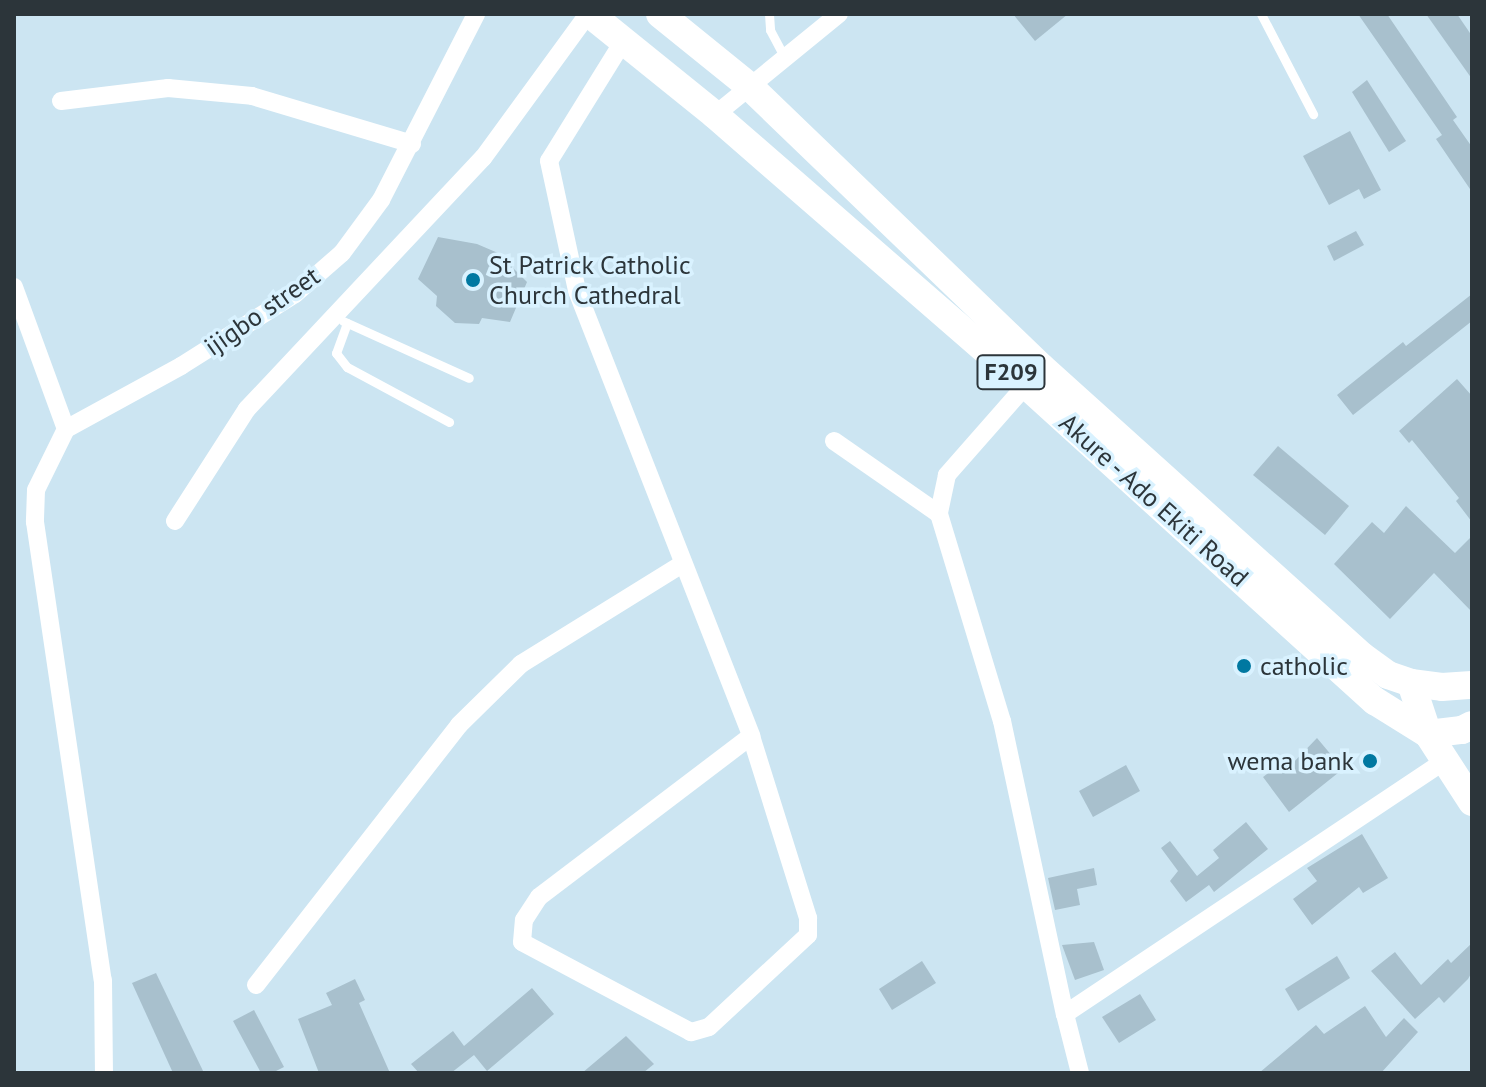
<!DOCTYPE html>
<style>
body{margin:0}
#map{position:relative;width:1486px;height:1087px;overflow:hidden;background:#cce5f2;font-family:"PT Sans",sans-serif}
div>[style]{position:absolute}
.building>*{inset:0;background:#a8c0cd}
.lane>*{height:9px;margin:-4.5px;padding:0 4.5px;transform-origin:4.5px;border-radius:4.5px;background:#fff}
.street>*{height:18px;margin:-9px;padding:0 9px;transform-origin:9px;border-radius:9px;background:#fff}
.primary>*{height:28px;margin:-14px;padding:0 14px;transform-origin:14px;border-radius:14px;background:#fff}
.dots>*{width:22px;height:22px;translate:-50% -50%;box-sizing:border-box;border:4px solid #d9f2ff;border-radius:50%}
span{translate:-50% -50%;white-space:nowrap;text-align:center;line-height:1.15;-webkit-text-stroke:7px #d9f2ff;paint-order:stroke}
.shield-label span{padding:2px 6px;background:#d9f2ff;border:2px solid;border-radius:6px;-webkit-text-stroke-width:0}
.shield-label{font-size:24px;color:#2c353a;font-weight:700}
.poi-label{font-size:26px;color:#2c353a}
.left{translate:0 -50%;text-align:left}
.right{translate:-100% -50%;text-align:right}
.street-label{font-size:26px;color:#2c353a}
.frame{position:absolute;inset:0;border:16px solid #2c353a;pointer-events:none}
</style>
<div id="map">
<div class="building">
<i style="clip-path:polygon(1013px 14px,1068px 14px,1035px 41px)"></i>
<i style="clip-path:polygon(1358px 14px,1387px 14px,1457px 117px,1453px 120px,1472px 147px,1472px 192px,1436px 139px,1442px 135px)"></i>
<i style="clip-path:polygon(1426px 14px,1457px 14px,1472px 36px,1472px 79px)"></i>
<i style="clip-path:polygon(1367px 80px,1406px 141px,1389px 152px,1352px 92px)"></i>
<i style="clip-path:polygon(1350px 131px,1381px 190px,1364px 199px,1359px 189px,1329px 205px,1303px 156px)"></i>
<i style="clip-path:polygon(1356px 231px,1364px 245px,1334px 261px,1327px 246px)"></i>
<i style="clip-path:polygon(438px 237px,477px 244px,498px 253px,527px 282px,510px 322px,482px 318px,479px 324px,455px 323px,436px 306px,437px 296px,418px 279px)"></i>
<i style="clip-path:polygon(1472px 294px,1472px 321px,1353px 415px,1337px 395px,1403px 342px,1406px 346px)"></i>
<i style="clip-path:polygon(1457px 379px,1472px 396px,1472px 522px,1456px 501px,1459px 498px,1412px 440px,1409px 443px,1399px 431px)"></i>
<i style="clip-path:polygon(1278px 446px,1349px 506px,1325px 535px,1253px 475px)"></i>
<i style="clip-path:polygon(1406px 506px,1455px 553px,1472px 536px,1472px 612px,1434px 573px,1390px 619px,1334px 564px,1372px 522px,1384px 533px)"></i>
<i style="clip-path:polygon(1317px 738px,1343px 769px,1289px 812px,1263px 777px,1287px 759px,1291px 765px)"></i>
<i style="clip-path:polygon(1126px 765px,1140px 791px,1093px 817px,1079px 791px)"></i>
<i style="clip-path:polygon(1246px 822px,1268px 849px,1214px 892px,1209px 885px,1186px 902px,1170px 881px,1178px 871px,1161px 848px,1170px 841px,1197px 876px,1219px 858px,1213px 850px)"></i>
<i style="clip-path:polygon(1362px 834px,1388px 878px,1363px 893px,1359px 887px,1312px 925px,1293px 899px,1317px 881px,1307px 868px)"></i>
<i style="clip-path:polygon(1094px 868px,1097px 885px,1077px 889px,1080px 905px,1055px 910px,1048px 878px)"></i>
<i style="clip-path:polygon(1094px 942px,1104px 970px,1075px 980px,1062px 945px)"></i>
<i style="clip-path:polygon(1472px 943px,1472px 972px,1468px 979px,1444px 1003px,1439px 997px,1415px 1019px,1371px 971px,1395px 952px,1421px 985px,1448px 959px,1451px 963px)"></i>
<i style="clip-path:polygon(1337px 956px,1350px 978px,1298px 1011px,1285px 989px)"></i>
<i style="clip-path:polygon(922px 961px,936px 983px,892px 1010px,879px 989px)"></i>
<i style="clip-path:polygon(156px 973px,204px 1073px,173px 1073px,132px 983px)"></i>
<i style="clip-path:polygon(355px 979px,365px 1000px,359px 1003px,390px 1073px,319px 1073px,298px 1019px,332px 1005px,326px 993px)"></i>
<i style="clip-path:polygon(532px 988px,554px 1014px,487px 1071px,474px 1055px,451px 1073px,419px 1073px,411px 1064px,453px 1031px,464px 1046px)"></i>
<i style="clip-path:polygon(1140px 994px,1156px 1020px,1119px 1043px,1102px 1017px)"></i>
<i style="clip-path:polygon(1365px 1006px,1386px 1037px,1404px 1018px,1418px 1032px,1381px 1073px,1259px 1073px,1316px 1025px,1324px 1034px)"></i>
<i style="clip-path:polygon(254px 1010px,284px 1067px,272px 1073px,261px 1073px,233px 1021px)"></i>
<i style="clip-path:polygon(626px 1036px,654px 1064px,643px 1073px,582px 1073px)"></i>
</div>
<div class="lane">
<i style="left:769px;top:14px;width:16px;rotate:86deg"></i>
<i style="left:770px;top:30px;width:32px;rotate:62deg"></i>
<i style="left:1261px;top:14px;width:113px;rotate:62.5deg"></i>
<i style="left:343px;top:321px;width:138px;rotate:24.3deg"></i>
<i style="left:347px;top:323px;width:32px;rotate:110deg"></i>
<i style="left:336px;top:353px;width:18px;rotate:52deg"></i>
<i style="left:347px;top:367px;width:116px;rotate:28.3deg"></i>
</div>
<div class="street">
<i style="left:624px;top:40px;width:142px;rotate:121.8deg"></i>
<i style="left:549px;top:161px;width:133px;rotate:77.8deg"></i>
<i style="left:577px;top:291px;width:478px;rotate:68.6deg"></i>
<i style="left:751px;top:736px;width:191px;rotate:72.6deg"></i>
<i style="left:808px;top:918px;width:17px;rotate:90deg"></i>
<i style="left:808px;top:935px;width:135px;rotate:137.1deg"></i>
<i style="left:709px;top:1027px;width:19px;rotate:164deg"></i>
<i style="left:691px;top:1032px;width:191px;rotate:-152deg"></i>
<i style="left:522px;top:942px;width:22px;rotate:-85deg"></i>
<i style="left:524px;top:920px;width:27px;rotate:-57deg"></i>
<i style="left:539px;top:897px;width:266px;rotate:-37.2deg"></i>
<i style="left:61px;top:101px;width:108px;rotate:-6.9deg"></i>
<i style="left:168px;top:88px;width:84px;rotate:5.4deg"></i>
<i style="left:252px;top:96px;width:167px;rotate:16.7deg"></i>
<i style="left:715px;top:115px;width:160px;rotate:-39.2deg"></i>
<i style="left:14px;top:287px;width:151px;rotate:69.9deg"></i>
<i style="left:66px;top:429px;width:68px;rotate:116.2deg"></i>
<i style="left:36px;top:490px;width:32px;rotate:92deg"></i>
<i style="left:35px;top:522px;width:463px;rotate:81.6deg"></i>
<i style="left:103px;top:980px;width:93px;rotate:89.4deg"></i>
<i style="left:1026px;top:385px;width:120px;rotate:131.3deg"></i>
<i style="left:947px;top:475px;width:40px;rotate:102deg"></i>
<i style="left:939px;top:514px;width:216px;rotate:73.1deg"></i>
<i style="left:1002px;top:721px;width:300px;rotate:77.9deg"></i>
<i style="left:66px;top:429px;width:131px;rotate:-28.7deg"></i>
<i style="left:181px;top:366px;width:135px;rotate:-32.3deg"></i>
<i style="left:295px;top:294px;width:62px;rotate:-41.1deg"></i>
<i style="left:342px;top:253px;width:66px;rotate:-53.7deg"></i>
<i style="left:381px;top:200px;width:209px;rotate:-62.9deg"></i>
<i style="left:834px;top:441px;width:128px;rotate:34.8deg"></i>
<i style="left:175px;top:521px;width:133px;rotate:-57.3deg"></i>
<i style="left:247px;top:409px;width:345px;rotate:-46.8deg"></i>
<i style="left:483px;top:158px;width:178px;rotate:-53.9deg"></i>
<i style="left:256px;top:985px;width:330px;rotate:-52deg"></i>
<i style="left:459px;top:725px;width:87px;rotate:-44.5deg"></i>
<i style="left:521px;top:664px;width:190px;rotate:-31.8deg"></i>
<i style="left:1080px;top:1073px;width:61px;rotate:-104.3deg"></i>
<i style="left:1065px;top:1014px;width:456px;rotate:-33.7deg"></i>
</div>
<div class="primary">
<i style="left:590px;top:14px;width:161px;rotate:38.9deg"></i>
<i style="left:715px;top:115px;width:412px;rotate:41deg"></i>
<i style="left:1026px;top:385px;width:471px;rotate:42.2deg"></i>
<i style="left:1375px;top:701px;width:62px;rotate:31.9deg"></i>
<i style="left:660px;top:14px;width:114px;rotate:39deg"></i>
<i style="left:749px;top:86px;width:405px;rotate:43.9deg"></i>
<i style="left:1041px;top:367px;width:432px;rotate:42deg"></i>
<i style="left:1362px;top:656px;width:32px;rotate:36deg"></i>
<i style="left:1388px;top:675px;width:24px;rotate:19deg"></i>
<i style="left:1411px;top:683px;width:31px;rotate:7deg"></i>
<i style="left:1442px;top:687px;width:30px;rotate:-4deg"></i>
<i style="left:1411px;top:683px;width:54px;rotate:71.6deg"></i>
<i style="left:1428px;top:734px;width:81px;rotate:57.1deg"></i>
<i style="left:1428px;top:734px;width:34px;rotate:-7deg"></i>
<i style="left:1462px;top:730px;width:11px;rotate:-27deg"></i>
</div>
<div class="dots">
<i style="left:473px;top:280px;background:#0078a1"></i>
<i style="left:1244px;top:666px;background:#0078a1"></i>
<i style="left:1370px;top:761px;background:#0078a1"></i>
</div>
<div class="shield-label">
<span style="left:1011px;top:372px">F209</span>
</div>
<div class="poi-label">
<span class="left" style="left:489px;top:280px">St Patrick Catholic<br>Church Cathedral</span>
<span class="left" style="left:1260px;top:666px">catholic</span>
<span class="right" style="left:1354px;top:761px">wema bank</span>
</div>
<div class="street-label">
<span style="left:262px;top:311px;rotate:-35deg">ijigbo street</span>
<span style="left:1154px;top:500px;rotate:42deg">Akure - Ado Ekiti Road</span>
</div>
<div class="frame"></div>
</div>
